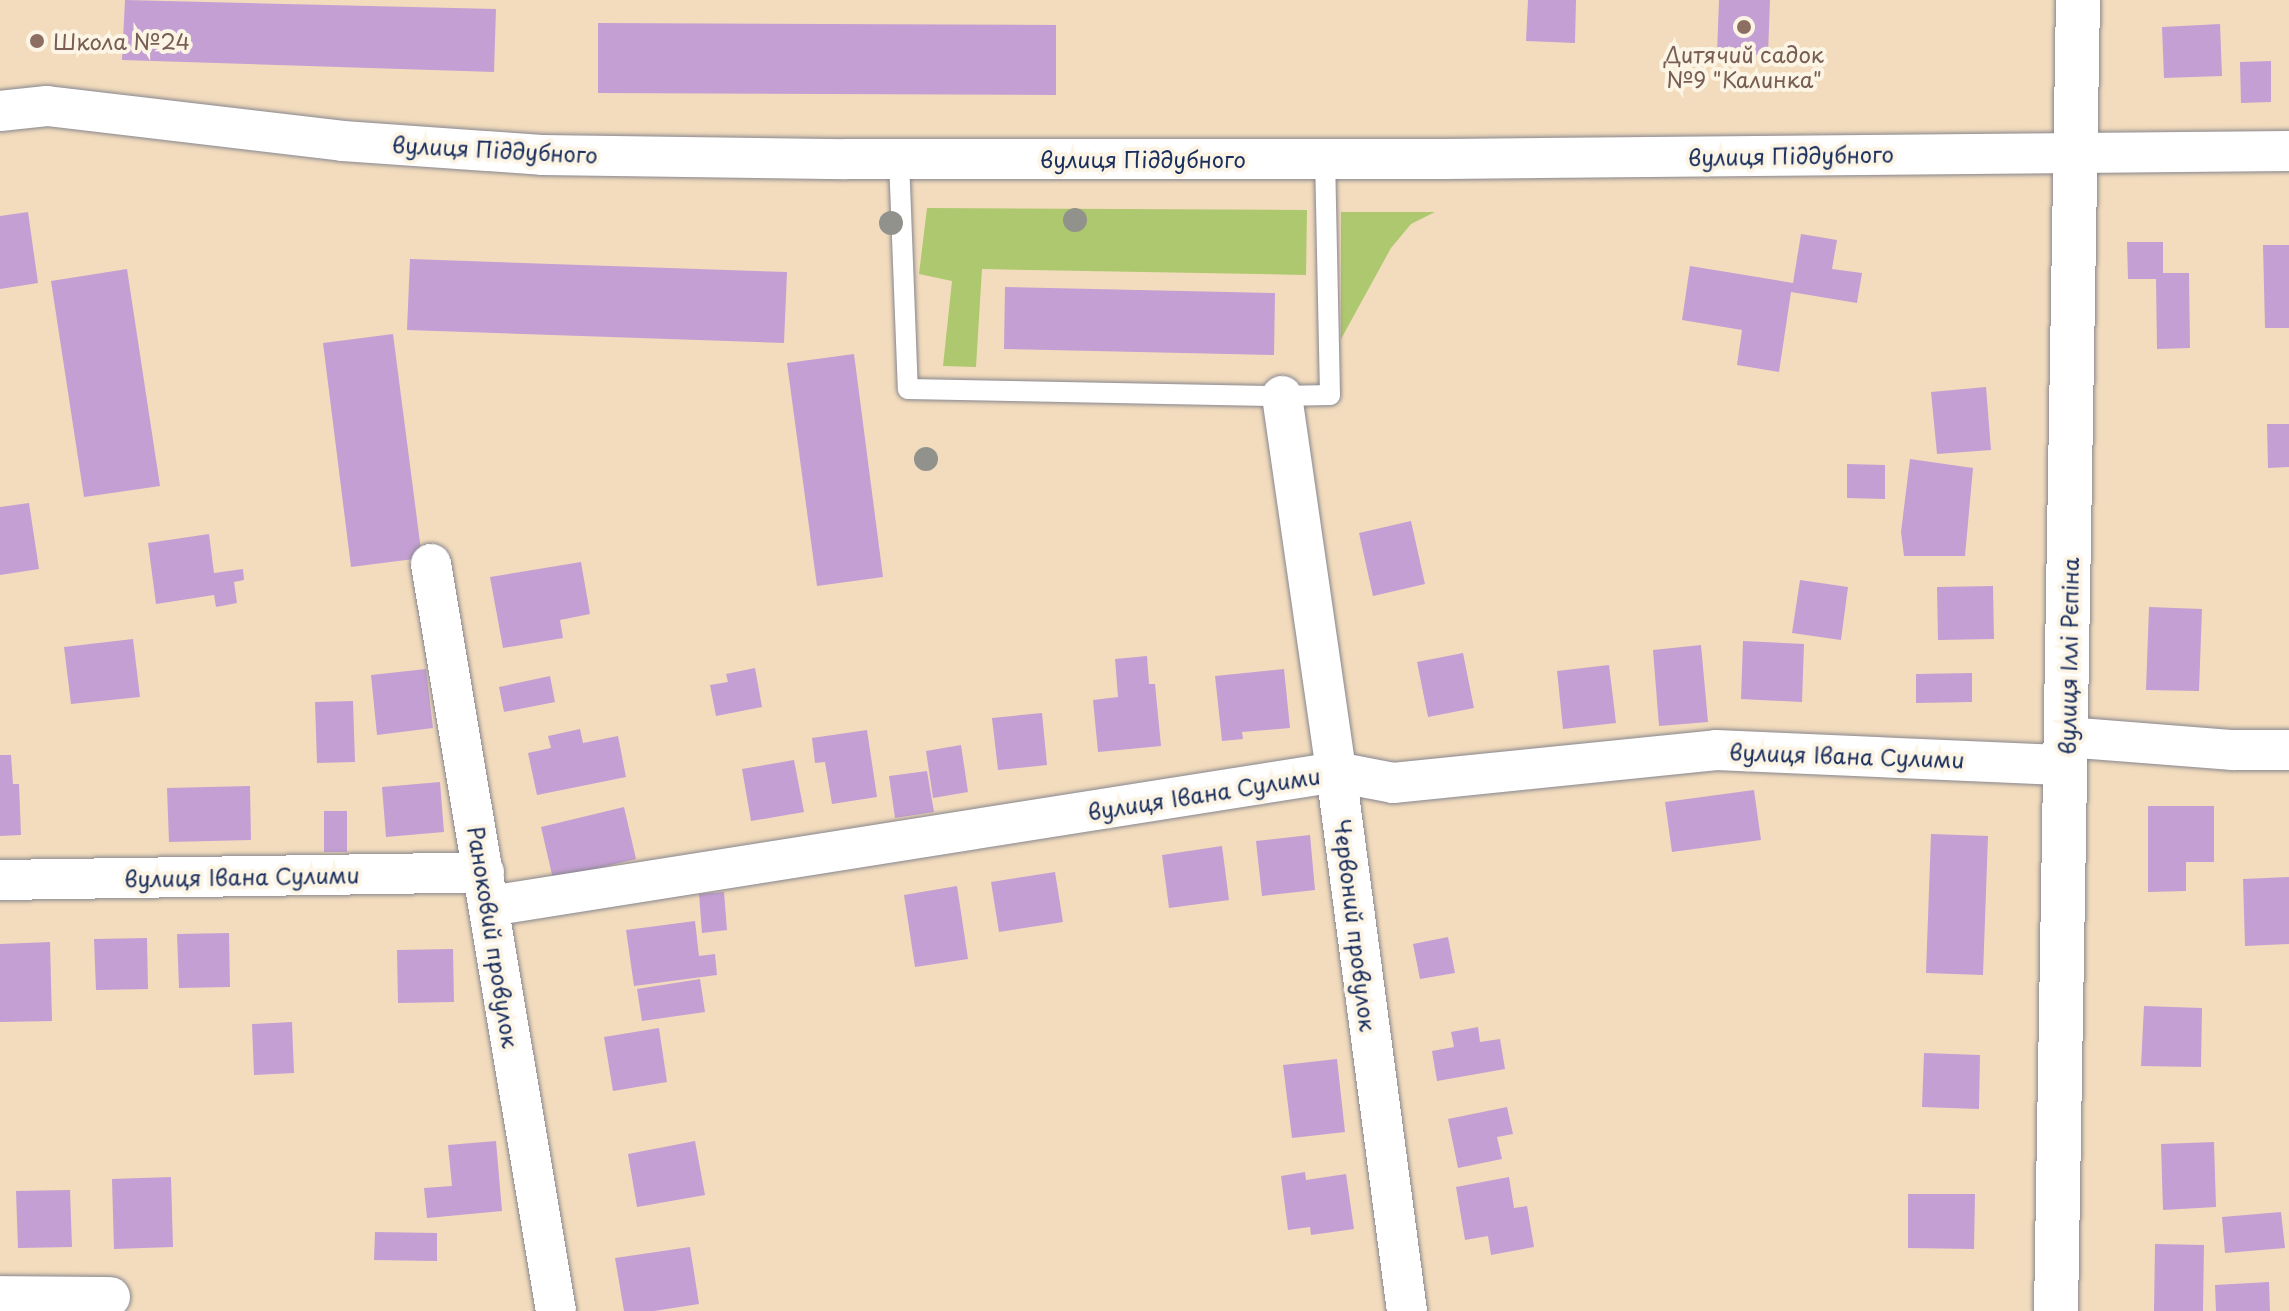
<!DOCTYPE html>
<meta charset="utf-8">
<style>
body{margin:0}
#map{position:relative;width:2289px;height:1311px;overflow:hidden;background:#f3dcbd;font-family:"Playpen Sans",sans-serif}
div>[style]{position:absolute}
.green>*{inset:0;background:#adc86e}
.building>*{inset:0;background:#c49fd3}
.roads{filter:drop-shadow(0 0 2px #87868e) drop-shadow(0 0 2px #87868e)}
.service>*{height:20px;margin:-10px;padding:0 10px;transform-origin:10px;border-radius:10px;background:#fff}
.minor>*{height:40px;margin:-20px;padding:0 20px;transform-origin:20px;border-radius:20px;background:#fff}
.tertiary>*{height:44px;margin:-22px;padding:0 22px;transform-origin:22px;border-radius:22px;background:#fff}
.trees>*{width:24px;height:24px;margin:-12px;border-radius:50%;background:#91928b}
.dots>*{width:22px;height:22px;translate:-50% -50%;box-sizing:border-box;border:4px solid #fcf5e5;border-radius:50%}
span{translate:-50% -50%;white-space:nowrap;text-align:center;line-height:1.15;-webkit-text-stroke:8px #fcf5e5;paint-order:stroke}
.education-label{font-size:22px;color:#785e54}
.left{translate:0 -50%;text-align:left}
.street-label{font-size:22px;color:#1b2f5e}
</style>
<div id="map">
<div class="green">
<i style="clip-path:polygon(927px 208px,1307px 210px,1306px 275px,982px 269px,976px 367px,943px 366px,952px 281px,919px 274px)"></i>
<i style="clip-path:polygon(1341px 212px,1435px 212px,1411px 224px,1391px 248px,1341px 339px)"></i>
</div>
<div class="building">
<i style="clip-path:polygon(125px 0,496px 9px,494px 72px,122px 60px)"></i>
<i style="clip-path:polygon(1528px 0,1576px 0,1575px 43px,1526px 41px)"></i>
<i style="clip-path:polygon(1719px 0,1770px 0,1768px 55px,1717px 54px)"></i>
<i style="clip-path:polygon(598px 23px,1056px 25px,1056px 95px,598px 93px)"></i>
<i style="clip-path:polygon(2220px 24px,2222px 76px,2164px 78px,2162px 27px)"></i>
<i style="clip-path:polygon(2271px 61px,2271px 102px,2241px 103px,2240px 62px)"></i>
<i style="clip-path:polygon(28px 212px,38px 283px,0 289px,0 216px)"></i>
<i style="clip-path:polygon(1801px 234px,1837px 240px,1832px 269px,1862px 273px,1857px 303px,1791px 292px,1779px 372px,1737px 365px,1742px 330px,1682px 320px,1690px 266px,1793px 283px)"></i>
<i style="clip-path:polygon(2127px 242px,2163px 242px,2163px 273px,2189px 273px,2190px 348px,2157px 349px,2156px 279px,2128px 279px)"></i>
<i style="clip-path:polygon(2263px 245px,2289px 245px,2289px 328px,2265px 328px)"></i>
<i style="clip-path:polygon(410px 259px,787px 272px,784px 343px,407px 330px)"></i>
<i style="clip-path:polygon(127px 269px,160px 486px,84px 497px,51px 281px)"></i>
<i style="clip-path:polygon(1005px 287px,1275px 293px,1274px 355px,1004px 349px)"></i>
<i style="clip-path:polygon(393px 334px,422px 558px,351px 567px,323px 343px)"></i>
<i style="clip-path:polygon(854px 354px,883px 577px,817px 586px,787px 363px)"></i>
<i style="clip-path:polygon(1986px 387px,1991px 450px,1937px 454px,1931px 392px)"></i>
<i style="clip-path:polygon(2267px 424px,2289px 424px,2289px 467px,2268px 468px)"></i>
<i style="clip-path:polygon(1910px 459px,1973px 468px,1965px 556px,1904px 556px,1901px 532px)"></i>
<i style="clip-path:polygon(1847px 464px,1885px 465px,1885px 499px,1847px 498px)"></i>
<i style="clip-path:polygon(29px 503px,39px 569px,0 575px,0 507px)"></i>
<i style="clip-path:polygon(1411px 521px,1425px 584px,1373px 596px,1359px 533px)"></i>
<i style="clip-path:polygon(209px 534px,214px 573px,243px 569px,244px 580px,234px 582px,237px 603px,216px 607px,214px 595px,156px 604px,148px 543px)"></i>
<i style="clip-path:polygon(581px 562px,590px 614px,560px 620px,563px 638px,503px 648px,490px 577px)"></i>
<i style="clip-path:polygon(1800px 580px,1848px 587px,1841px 640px,1792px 633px)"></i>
<i style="clip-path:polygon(1993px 586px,1994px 639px,1938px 640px,1937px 587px)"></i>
<i style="clip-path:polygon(2149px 607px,2202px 609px,2199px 691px,2146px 690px)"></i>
<i style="clip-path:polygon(133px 639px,140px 697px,71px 704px,64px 647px)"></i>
<i style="clip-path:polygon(1743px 641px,1804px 644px,1802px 702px,1741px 699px)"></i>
<i style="clip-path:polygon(1701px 645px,1708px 722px,1659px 726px,1653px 650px)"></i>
<i style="clip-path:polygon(1463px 653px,1474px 708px,1428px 717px,1417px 662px)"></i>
<i style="clip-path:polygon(1147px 656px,1149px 684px,1155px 684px,1161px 746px,1098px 752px,1093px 700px,1118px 697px,1115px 659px)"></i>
<i style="clip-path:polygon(1609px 665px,1616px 723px,1563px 729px,1557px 671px)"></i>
<i style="clip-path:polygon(755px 668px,762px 707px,716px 716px,710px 685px,728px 682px,726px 674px)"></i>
<i style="clip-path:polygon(426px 669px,433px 728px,377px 735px,371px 675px)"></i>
<i style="clip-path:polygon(1284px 669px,1290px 728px,1242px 732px,1243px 739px,1222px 741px,1215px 676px)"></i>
<i style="clip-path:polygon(1972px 673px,1972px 702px,1916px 703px,1916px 674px)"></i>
<i style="clip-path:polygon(550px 676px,555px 702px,504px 712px,499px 687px)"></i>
<i style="clip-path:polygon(353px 701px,355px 762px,317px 763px,315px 702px)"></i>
<i style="clip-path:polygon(1042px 713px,1047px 765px,998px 770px,992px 718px)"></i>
<i style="clip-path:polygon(580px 729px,583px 743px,618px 736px,626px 777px,537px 795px,528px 753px,551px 748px,548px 736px)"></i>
<i style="clip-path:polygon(867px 730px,877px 797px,832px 804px,825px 762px,815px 763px,812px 738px)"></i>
<i style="clip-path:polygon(961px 745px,968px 792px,933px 798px,926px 751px)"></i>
<i style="clip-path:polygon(0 755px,11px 755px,13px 784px,19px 784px,21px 835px,0 836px)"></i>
<i style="clip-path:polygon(794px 760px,804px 812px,751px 821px,742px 769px)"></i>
<i style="clip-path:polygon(927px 771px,934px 812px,895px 818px,889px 776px)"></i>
<i style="clip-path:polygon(440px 782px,444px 832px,386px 837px,382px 787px)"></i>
<i style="clip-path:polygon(250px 786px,251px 840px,169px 842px,167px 788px)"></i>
<i style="clip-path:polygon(1754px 790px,1761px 840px,1672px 852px,1665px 802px)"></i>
<i style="clip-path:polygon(2148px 806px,2214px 806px,2214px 862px,2186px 862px,2186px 891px,2148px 892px)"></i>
<i style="clip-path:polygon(624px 807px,636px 859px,553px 879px,541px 827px)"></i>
<i style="clip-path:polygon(324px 811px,347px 811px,347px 852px,324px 852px)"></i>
<i style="clip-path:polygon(1931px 834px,1988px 836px,1983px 975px,1926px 973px)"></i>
<i style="clip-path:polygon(1310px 835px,1315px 890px,1262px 896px,1256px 841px)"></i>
<i style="clip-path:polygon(1222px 846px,1229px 900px,1169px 908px,1162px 855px)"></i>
<i style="clip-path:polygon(1055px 872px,1063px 922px,999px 932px,991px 882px)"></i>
<i style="clip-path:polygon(2289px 877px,2289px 944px,2245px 946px,2243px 879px)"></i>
<i style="clip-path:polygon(957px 886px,968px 959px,915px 967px,904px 895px)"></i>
<i style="clip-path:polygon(724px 892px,727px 930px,702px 933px,699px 894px)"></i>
<i style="clip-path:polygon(695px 921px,699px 956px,715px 954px,717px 975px,634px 986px,626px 930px)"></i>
<i style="clip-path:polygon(229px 933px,230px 987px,179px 988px,177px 934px)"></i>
<i style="clip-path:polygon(1448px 937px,1455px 973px,1420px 979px,1413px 944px)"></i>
<i style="clip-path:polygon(147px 938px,148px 989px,96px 990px,94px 939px)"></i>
<i style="clip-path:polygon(50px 942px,52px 1021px,0 1022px,0 944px)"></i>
<i style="clip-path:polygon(453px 949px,454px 1002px,398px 1003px,397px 950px)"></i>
<i style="clip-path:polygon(700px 979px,705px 1012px,642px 1021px,637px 989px)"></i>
<i style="clip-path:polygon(2144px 1006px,2202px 1008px,2201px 1067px,2141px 1066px)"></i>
<i style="clip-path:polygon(292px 1022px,294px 1073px,254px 1075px,252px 1024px)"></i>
<i style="clip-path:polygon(1478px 1027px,1480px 1042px,1500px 1039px,1505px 1069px,1437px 1081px,1432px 1051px,1454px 1047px,1451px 1032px)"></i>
<i style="clip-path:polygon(659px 1028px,667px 1082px,613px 1091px,604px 1037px)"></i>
<i style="clip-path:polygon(1924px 1053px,1980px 1055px,1979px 1109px,1922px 1107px)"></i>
<i style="clip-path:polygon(1337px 1059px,1345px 1132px,1292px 1138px,1283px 1065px)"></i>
<i style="clip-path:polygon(1507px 1107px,1513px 1134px,1497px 1137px,1502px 1159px,1458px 1168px,1448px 1119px)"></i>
<i style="clip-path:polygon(496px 1141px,502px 1211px,427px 1218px,424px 1188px,452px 1186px,448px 1145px)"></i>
<i style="clip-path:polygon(695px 1141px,705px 1195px,637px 1207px,628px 1154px)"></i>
<i style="clip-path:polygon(2214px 1142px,2216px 1207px,2163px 1210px,2161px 1144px)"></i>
<i style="clip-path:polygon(1305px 1172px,1306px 1180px,1346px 1174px,1354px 1229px,1311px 1235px,1310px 1227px,1288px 1230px,1281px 1176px)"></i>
<i style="clip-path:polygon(171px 1177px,173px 1247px,114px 1249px,112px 1179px)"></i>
<i style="clip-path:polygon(1509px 1177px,1514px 1208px,1527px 1206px,1534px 1247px,1491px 1255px,1488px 1236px,1465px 1240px,1456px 1187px)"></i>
<i style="clip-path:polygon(70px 1190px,72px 1247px,18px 1248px,16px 1191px)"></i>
<i style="clip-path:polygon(1908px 1194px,1975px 1194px,1974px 1249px,1908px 1248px)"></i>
<i style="clip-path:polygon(2281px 1212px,2285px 1248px,2225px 1253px,2222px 1217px)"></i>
<i style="clip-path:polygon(375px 1232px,437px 1233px,437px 1261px,374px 1260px)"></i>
<i style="clip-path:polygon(2155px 1244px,2204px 1245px,2203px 1311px,2154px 1311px)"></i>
<i style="clip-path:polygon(690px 1247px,699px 1304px,654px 1311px,624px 1311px,615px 1258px)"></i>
<i style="clip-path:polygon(2269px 1282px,2270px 1311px,2216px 1311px,2215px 1285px)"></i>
</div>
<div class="roads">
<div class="service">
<i style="left:899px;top:159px;width:230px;rotate:87.8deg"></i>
<i style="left:908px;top:389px;width:374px;rotate:1.1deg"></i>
<i style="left:1282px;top:396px;width:48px;rotate:-1.2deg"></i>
<i style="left:1330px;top:395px;width:236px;rotate:-91.2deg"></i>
</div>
<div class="minor">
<i style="left:0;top:111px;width:47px;rotate:-6.1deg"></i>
<i style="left:47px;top:106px;width:298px;rotate:6.7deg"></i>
<i style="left:343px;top:141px;width:199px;rotate:4deg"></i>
<i style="left:542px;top:155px;width:304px;rotate:0.8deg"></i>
<i style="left:846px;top:159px;width:600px"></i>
<i style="left:1446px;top:159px;width:843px;rotate:-0.54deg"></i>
<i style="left:1282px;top:396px;width:380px;rotate:81.8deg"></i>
<i style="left:1336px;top:772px;width:544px;rotate:82.5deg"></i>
<i style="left:431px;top:564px;width:757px;rotate:80.5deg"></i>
<i style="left:2066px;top:737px;width:168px;rotate:4.5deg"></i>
<i style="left:2233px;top:750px;width:56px"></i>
<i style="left:0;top:880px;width:484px;rotate:-0.9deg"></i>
<i style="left:490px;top:906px;width:857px;rotate:-9deg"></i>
<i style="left:1336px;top:772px;width:58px;rotate:10.9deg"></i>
<i style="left:1393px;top:783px;width:325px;rotate:-5.8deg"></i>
<i style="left:1716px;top:750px;width:350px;rotate:2.5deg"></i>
<i style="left:0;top:1296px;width:110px;rotate:0.5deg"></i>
</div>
<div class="tertiary">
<i style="left:2056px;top:1311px;width:1311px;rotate:-89.04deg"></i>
</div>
</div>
<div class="trees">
<i style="left:1075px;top:220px"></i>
<i style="left:891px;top:223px"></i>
<i style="left:926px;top:459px"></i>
</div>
<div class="dots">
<i style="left:1744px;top:27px;background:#8d6e63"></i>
<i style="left:37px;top:41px;background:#8d6e63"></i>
</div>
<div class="education-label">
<span class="left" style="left:53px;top:41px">Школа №24</span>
<span style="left:1744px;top:66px">Дитячий садок<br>№9 "Калинка"</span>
</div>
<div class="street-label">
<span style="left:495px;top:149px;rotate:3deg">вулиця Піддубного</span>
<span style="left:1791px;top:155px;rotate:-1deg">вулиця Піддубного</span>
<span style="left:1143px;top:159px">вулиця Піддубного</span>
<span style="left:2068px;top:656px;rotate:-89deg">вулиця Іллі Рєпіна</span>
<span style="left:1847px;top:755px;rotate:2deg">вулиця Івана Сулими</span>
<span style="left:1204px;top:793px;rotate:-9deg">вулиця Івана Сулими</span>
<span style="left:242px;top:876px;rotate:-1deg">вулиця Івана Сулими</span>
<span style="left:1356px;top:925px;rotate:83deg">Червоний провулок</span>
<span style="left:494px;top:937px;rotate:81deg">Раноковий провулок</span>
</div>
</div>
